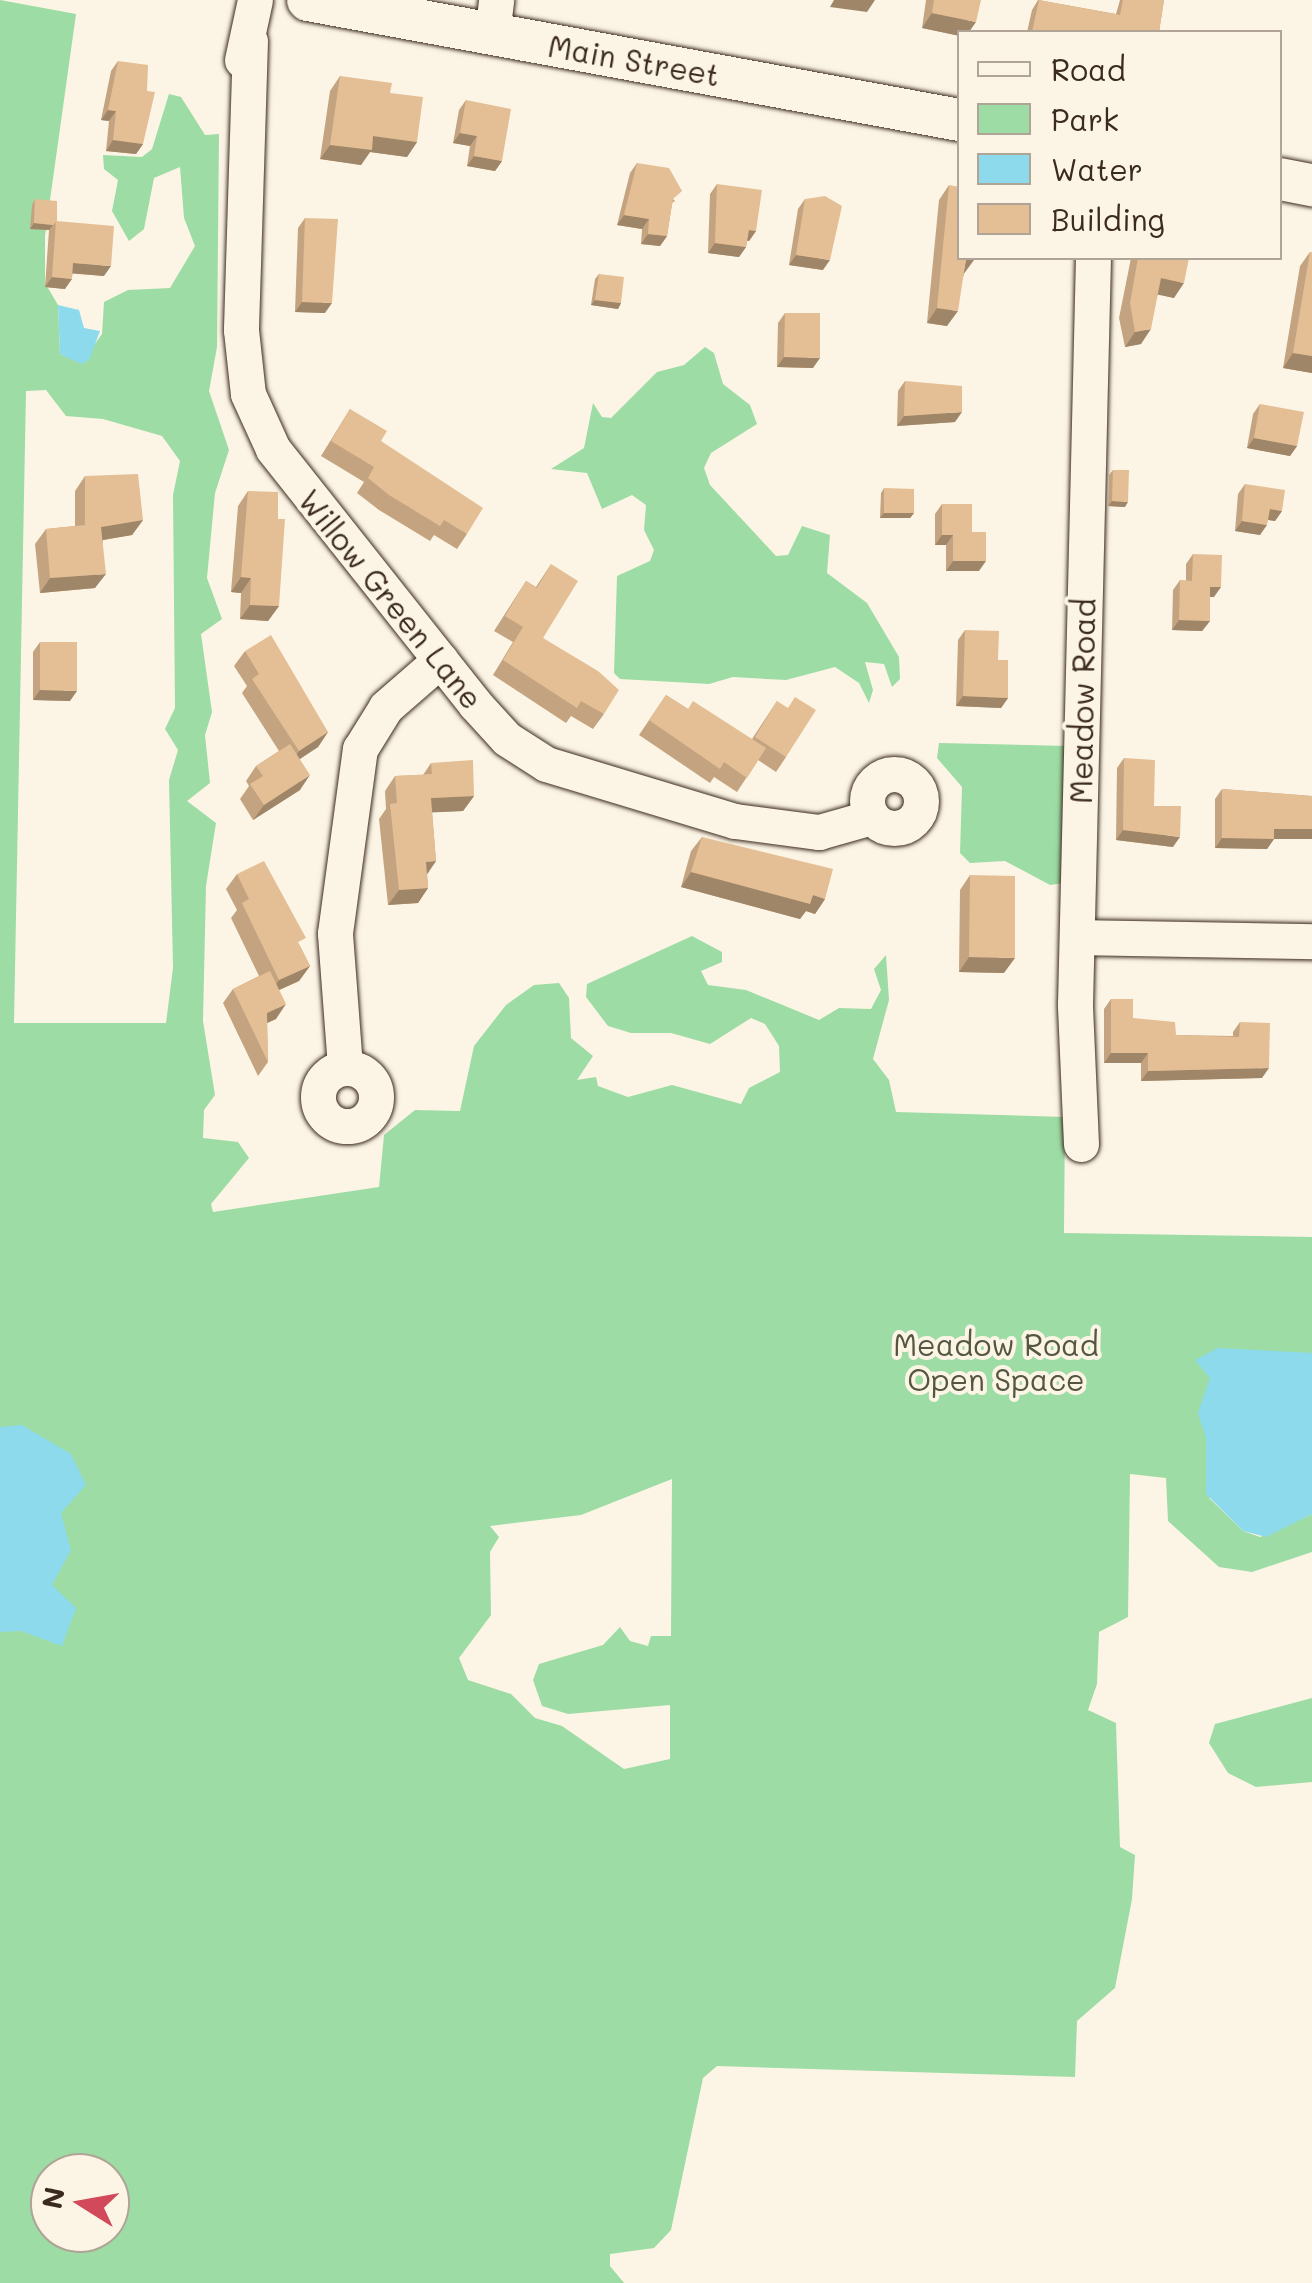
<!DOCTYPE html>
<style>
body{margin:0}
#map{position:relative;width:1312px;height:2283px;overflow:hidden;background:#fcf5e5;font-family:Mali,sans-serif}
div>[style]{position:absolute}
.green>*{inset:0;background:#9ddca4}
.water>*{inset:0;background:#8cdaeb}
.roads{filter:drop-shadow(0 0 2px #3b2a1e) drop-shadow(0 0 2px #3b2a1e)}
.minor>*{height:35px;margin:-17.5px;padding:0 17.5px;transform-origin:17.5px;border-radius:17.5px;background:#fcf5e5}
.minor>.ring{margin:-17.5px;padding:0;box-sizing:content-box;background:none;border:35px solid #fcf5e5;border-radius:50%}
.major>*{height:42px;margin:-21px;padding:0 21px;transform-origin:21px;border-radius:21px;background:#fcf5e5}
.wall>*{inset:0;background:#c4a480}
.shaded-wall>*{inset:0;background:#a08668}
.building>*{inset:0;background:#e4bf95}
span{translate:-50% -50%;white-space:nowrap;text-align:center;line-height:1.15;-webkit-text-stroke:8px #fcf5e5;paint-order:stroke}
.street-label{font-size:30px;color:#3b2a1e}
.park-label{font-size:30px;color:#545640}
.legend{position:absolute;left:957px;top:30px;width:325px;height:230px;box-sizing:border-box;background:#fcf5e5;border:2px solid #afa495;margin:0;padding:12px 18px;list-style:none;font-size:30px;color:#3b2a1e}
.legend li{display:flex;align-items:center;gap:20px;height:50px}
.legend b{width:50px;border:2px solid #afa495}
.north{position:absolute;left:30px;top:2153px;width:100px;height:100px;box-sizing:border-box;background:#fcf5e5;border:2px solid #afa495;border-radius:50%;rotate:281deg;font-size:28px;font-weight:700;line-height:40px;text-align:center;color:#3b2a1e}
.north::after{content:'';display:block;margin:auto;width:35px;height:45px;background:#d1495b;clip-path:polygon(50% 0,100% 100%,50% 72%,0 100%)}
</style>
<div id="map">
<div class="green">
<i style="clip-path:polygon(evenodd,0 0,76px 14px,45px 236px,45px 283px,58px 305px,60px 354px,81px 363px,102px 334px,104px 302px,128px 290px,170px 288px,195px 246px,184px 218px,180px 167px,154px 178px,144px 229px,129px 241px,112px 211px,118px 180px,104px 169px,103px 155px,142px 157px,152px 149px,169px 94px,181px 97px,205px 135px,219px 134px,217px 347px,209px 391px,229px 450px,215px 493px,207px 578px,222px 619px,201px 634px,212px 712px,205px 735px,210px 783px,187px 801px,216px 823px,206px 886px,203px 1021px,215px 1095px,204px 1110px,203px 1138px,238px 1142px,249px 1158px,211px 1204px,213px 1212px,379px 1187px,384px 1135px,415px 1110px,460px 1111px,474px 1046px,506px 1005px,534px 985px,559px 983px,569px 998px,571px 1038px,593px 1056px,577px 1080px,596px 1077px,598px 1086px,628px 1097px,672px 1085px,741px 1104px,749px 1088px,780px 1072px,779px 1046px,765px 1024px,751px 1018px,710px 1044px,671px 1033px,631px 1033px,608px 1026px,586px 997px,587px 984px,692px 936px,722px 952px,722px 962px,701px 971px,708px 985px,746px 990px,819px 1020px,839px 1008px,871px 1009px,881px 990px,874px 969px,886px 955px,889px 1000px,873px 1059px,889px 1080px,896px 1112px,1065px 1117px,1064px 1233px,1312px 1237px,1312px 1482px,1209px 1498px,1243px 1531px,1260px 1537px,1312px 1514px,1312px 1552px,1252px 1572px,1219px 1567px,1168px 1521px,1166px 1478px,1130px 1474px,1128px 1617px,1099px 1632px,1097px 1684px,1088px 1710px,1116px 1723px,1120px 1847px,1135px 1855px,1132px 1899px,1115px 1988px,1077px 2021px,1075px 2077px,717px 2066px,703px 2078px,671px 2230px,654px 2248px,610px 2254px,610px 2266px,624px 2283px,0 2283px,0 0,46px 390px,66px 416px,103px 419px,162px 436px,180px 461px,173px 495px,175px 708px,165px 729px,178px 750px,169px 780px,173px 968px,166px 1023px,14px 1023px,26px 391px,46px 390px,0 0,672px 1479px,671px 1636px,651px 1636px,648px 1646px,630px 1641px,620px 1627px,603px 1645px,539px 1664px,533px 1680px,542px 1706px,568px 1714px,670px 1705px,670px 1759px,624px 1769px,562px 1726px,535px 1718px,511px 1694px,468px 1680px,459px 1658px,491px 1615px,490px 1552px,499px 1537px,490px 1526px,581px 1515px,672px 1479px,0 0,50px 2173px,110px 2173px,110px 2233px,50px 2233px,50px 2173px)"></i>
<i style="clip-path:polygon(705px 347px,714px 353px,723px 384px,750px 405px,757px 424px,711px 453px,704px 468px,710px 485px,776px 556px,788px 555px,802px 526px,830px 535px,827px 573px,867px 603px,899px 657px,900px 679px,892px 687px,884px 664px,865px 662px,873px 690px,869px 703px,859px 683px,835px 667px,786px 680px,733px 677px,709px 684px,620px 679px,614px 673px,617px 576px,650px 561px,654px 550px,644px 530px,646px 505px,632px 495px,602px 509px,587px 473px,551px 469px,584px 448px,593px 403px,602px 417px,611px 418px,657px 372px,684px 365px)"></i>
<i style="clip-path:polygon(939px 743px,1068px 746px,1064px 883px,1050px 885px,1005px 861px,970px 863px,960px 853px,962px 787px,937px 758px)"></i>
<i style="clip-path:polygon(1312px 1698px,1312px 1782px,1256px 1787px,1228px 1773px,1209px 1743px,1215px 1724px)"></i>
</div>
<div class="water">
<i style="clip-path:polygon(58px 305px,79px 310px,84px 328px,100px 331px,89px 360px,81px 364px,60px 354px)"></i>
<i style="clip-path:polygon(1218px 1348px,1312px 1353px,1312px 1514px,1266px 1537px,1243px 1531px,1206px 1494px,1206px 1438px,1198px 1413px,1210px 1378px,1195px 1360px)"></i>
<i style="clip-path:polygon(22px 1425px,71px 1454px,86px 1485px,61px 1513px,71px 1550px,52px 1585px,76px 1608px,62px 1646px,21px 1631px,0 1632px,0 1427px)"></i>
</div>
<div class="roads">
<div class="minor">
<i style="left:492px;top:34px;width:34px;rotate:-83deg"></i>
<i style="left:250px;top:41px;width:289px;rotate:91.8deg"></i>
<i style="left:241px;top:330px;width:64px;rotate:83.8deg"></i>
<i style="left:248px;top:394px;width:60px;rotate:65.6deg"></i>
<i style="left:273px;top:449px;width:325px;rotate:51.6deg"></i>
<i style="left:475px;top:704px;width:47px;rotate:47.6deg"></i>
<i style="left:507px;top:739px;width:46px;rotate:32.7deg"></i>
<i style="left:546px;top:764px;width:197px;rotate:16.8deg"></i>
<i style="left:735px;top:821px;width:85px;rotate:7.5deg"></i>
<i style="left:819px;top:832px;width:55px;rotate:-15.8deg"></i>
<i style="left:242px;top:60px;width:61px;rotate:-77.8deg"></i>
<i class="ring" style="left:867px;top:774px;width:19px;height:19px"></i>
<i style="left:1077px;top:937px;width:235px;rotate:1deg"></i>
<i style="left:345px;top:1067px;width:134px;rotate:-94.3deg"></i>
<i style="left:335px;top:933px;width:186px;rotate:-82.3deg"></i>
<i style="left:360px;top:749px;width:49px;rotate:-58.2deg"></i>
<i style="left:386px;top:707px;width:72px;rotate:-41deg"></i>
<i class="ring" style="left:318px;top:1068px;width:23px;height:23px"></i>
<i style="left:1081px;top:1144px;width:140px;rotate:-92.5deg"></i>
<i style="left:1075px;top:1004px;width:746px;rotate:-88.62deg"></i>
</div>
<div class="major">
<i style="left:308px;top:0;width:662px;rotate:10.44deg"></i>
<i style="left:1280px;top:179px;width:33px;rotate:11deg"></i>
</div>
</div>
<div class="wall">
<i style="clip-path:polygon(926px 0,981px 0,960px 32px,960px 36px,922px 28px)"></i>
<i style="clip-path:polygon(1038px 0,1116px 14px,1120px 0,1164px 0,1159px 32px,1027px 32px,1032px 10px)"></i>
<i style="clip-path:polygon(118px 61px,143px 144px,136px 154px,106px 151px,109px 121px,101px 120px,111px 71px)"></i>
<i style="clip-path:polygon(340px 76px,390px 93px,417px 142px,407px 157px,370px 152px,361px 165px,320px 159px,330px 91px)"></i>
<i style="clip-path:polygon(466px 100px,502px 161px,495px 171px,467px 166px,470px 146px,453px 143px,459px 110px)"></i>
<i style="clip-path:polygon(637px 163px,675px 201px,672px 203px,667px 236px,660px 246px,641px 244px,642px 229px,617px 225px,630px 173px)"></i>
<i style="clip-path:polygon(717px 184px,756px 231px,749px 241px,747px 241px,746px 247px,739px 257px,708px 253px,710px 194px)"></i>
<i style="clip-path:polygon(949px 185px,964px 274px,947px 326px,927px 323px,939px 200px)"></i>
<i style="clip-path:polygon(35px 199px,57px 221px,104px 276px,73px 273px,65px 289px,45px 287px,49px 230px,30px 229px,32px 205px)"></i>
<i style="clip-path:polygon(805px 199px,823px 270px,789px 265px,798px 209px)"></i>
<i style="clip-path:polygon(305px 218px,325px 313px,295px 312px,298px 228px)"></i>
<i style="clip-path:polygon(1310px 252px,1312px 373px,1283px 368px,1300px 266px)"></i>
<i style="clip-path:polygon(1131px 258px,1189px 258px,1174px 298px,1158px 294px,1141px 344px,1125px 347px,1119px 318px)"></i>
<i style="clip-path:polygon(599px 274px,621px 303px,618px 309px,591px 305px,595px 279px)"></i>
<i style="clip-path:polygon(785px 313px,813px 368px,777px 367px,778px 323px)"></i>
<i style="clip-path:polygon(905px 381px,955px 422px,897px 426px,898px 391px)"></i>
<i style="clip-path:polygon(1260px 404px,1297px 446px,1290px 456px,1247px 448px,1253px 414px)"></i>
<i style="clip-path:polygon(350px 409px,467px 534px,457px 549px,434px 535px,430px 541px,379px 510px,357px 493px,364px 482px,321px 456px)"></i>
<i style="clip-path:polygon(1113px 470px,1125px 507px,1108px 506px,1109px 475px)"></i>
<i style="clip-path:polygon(85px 476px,143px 520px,132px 535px,103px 540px,95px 588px,40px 593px,35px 544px,46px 529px,75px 526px,75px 491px)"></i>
<i style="clip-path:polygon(1245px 484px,1282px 511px,1275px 521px,1268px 520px,1260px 535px,1235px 531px,1238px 494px)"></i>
<i style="clip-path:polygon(884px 488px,914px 513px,910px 518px,880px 518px,881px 493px)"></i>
<i style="clip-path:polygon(248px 491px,279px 606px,268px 621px,240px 619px,241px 593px,231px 592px,238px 506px)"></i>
<i style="clip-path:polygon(942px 504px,972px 532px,979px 571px,946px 571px,946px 545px,935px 545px,935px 514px)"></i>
<i style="clip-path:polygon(1193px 554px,1214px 597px,1210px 597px,1210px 621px,1202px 631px,1172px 630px,1173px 590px,1180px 580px,1186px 581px,1186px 564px)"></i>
<i style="clip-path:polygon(551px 564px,543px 638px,604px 714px,593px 729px,571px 716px,566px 723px,493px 675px,513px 642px,494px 631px,526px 581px,536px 587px)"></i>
<i style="clip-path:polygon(965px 630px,998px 660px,1008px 698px,1001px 708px,956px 706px,958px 640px)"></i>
<i style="clip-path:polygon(40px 642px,70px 701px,33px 700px,33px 652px)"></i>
<i style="clip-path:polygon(245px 651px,328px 732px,318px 747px,300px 759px,300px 790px,253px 820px,240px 799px,249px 786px,246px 781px,256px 766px,279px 751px,242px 693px,247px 686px,234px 666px)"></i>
<i style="clip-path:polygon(666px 695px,688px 709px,752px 739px,777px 701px,786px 757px,776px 772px,758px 760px,737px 792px,714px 777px,710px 783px,639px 735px)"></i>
<i style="clip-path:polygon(1124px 758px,1154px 806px,1173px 847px,1116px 840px,1117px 768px)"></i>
<i style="clip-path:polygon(431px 763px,474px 796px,463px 811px,432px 812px,436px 861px,427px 873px,428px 888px,418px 903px,388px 905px,379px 819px,386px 809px,385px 791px,395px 776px,423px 775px)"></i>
<i style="clip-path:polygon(1222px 789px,1312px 796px,1312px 839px,1274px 839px,1267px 849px,1215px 848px,1215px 799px)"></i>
<i style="clip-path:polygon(702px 837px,825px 899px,815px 914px,806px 911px,800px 919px,681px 887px,691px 851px)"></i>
<i style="clip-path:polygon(237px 874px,300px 946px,310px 966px,299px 981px,279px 990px,276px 1019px,267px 1023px,268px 1062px,258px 1076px,223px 1003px,233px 989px,259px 976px,231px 918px,237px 910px,226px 889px)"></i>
<i style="clip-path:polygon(970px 875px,1004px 973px,959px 972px,960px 890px)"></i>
<i style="clip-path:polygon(1111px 999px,1133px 1018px,1176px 1035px,1233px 1036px,1233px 1032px,1240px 1022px,1262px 1078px,1141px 1081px,1141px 1063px,1104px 1063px,1104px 1009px)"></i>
</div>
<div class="shaded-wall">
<i style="clip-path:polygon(834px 0,875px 0,867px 12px,830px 7px)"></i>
<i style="clip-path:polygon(932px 13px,976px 22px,969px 32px,960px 32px,960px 36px,922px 28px)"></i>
<i style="clip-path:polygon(108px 110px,116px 111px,109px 121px,101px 120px)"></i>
<i style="clip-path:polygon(460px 133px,477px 136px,470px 146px,453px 143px)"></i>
<i style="clip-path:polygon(373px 136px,417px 142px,407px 157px,370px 152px,361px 165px,320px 159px,330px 145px)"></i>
<i style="clip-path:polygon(113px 140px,143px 144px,136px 154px,106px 151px)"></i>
<i style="clip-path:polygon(474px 156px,502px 161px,495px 171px,467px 166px)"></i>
<i style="clip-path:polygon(624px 215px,649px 219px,642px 229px,617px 225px)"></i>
<i style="clip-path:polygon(34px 223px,53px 225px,49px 230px,30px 229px)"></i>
<i style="clip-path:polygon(749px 230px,756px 231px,749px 241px,742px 240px)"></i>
<i style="clip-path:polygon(648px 234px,667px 236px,660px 246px,641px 244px)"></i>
<i style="clip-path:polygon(715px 243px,746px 247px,739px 257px,708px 253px)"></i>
<i style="clip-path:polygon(796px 255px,830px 260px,823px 270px,789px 265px)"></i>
<i style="clip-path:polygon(966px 259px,974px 260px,963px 275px)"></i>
<i style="clip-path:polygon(73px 263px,111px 266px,104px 276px,66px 273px)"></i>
<i style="clip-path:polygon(52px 277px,72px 279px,65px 289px,45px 287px)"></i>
<i style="clip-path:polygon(1161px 278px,1184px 283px,1174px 298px,1150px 293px)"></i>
<i style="clip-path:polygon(595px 300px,621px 303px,618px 309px,591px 305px)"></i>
<i style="clip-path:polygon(302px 302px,332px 303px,325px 313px,295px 312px)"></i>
<i style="clip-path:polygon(937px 308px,958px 311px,947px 326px,927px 323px)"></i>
<i style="clip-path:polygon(1151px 329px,1141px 344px,1125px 347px,1135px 332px)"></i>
<i style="clip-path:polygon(1293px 353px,1312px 356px,1312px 373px,1283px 368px)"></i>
<i style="clip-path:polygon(784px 357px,820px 358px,813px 368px,777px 367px)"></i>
<i style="clip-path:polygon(962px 412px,955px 422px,897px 426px,904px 416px)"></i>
<i style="clip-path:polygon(1254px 438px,1297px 446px,1290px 456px,1247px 448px)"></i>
<i style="clip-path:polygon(1112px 501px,1128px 502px,1125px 507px,1108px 506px)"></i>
<i style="clip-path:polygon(1270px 509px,1282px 511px,1275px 521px,1263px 519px)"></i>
<i style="clip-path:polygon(884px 513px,914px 513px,910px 518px,880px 518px)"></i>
<i style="clip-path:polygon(143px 520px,132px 535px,91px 542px,101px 527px)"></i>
<i style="clip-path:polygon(1242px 521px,1267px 525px,1260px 535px,1235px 531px)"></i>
<i style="clip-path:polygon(942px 535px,953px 535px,946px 545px,935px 545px)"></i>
<i style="clip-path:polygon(953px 561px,986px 561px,979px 571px,946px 571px)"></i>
<i style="clip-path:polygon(106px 574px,95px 588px,40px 593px,50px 578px)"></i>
<i style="clip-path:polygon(241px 577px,251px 578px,241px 593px,231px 592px)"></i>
<i style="clip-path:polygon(1210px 587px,1221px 587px,1214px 597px,1203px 597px)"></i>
<i style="clip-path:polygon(250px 605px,279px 606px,268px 621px,240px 619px)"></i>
<i style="clip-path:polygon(1179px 620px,1210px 621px,1202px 631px,1172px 630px)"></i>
<i style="clip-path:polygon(40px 690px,77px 691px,70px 701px,33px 700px)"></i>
<i style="clip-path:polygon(963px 696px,1008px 698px,1001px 708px,956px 706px)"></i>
<i style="clip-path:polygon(328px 732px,318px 747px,289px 766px,299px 751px)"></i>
<i style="clip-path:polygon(310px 775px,300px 790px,253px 820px,264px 805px)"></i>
<i style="clip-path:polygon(474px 796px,463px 811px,421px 813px,431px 798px)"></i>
<i style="clip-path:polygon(1274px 829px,1312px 829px,1312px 839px,1274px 839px,1267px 849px,1215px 848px,1222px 838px)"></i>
<i style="clip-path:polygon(1123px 830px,1180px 837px,1173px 847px,1116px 840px)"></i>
<i style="clip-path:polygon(436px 861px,426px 876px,426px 862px)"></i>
<i style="clip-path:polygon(691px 872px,813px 895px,825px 899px,815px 914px,806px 911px,800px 919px,681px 887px)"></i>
<i style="clip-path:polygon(428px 888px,418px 903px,388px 905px,399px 890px)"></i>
<i style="clip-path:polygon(969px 957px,1015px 958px,1004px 973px,959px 972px)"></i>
<i style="clip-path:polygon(310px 966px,299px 981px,268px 995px,279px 980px)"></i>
<i style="clip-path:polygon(286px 1004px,276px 1019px,256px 1028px,267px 1013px)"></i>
<i style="clip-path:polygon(1111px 1053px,1148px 1053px,1141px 1063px,1104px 1063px)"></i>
<i style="clip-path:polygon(1269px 1068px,1262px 1078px,1141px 1081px,1148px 1071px)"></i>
</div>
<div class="building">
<i style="clip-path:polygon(934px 0,981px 0,976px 22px,932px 13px)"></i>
<i style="clip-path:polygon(1039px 0,1120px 15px,1123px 0,1164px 0,1159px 32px,1032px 32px)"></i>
<i style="clip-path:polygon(118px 61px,148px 65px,147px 91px,155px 92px,143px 144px,113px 140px,116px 111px,108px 110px)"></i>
<i style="clip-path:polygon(340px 76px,392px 83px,390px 93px,423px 97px,417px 142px,373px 136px,372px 150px,330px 145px)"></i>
<i style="clip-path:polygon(466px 100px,511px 109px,502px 161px,474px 156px,477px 136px,460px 133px)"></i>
<i style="clip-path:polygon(637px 163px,669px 168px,682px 191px,673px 199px,667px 236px,648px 234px,649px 219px,624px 215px)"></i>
<i style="clip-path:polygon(717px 184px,762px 190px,756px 231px,749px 230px,746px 247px,715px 243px)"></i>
<i style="clip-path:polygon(949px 185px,960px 187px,960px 258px,974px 258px,974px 260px,966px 259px,958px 311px,937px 308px)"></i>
<i style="clip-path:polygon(825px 196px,842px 206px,830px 260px,796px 255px,805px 199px)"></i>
<i style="clip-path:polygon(35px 199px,57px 201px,57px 221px,53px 225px,34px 223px)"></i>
<i style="clip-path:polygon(305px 218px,338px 219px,332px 303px,302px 302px)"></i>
<i style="clip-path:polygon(56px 221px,114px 226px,111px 266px,73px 263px,72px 279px,52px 277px)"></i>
<i style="clip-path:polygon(1310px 252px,1312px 252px,1312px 356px,1293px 353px)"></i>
<i style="clip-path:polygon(1138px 258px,1189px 258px,1184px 283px,1161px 278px,1151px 329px,1135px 332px,1130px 303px)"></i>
<i style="clip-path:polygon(599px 274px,624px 277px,621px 303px,595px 300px)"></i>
<i style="clip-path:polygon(785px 313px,820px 313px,820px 358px,784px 357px)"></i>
<i style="clip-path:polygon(905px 381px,962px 386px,962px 412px,904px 416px)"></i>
<i style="clip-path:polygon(1260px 404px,1304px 412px,1297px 446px,1254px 438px)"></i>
<i style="clip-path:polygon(350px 409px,387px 431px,381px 441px,483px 508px,467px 534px,444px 520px,440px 526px,389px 495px,368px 478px,374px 467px,331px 441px)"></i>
<i style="clip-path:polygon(1113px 470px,1129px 470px,1128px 502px,1112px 501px)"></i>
<i style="clip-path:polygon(138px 474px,143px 520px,101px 527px,106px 574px,50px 578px,46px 529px,85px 525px,85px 476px)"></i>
<i style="clip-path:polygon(1245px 484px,1285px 490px,1282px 511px,1270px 509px,1267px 525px,1242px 521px)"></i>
<i style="clip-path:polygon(884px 488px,914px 489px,914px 513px,884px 513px)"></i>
<i style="clip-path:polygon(248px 491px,278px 492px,278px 519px,285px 519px,279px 606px,250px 605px,251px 578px,241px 577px)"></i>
<i style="clip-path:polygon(942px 504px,972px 504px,972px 532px,986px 532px,986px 561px,953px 561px,953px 535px,942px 535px)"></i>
<i style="clip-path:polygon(1193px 554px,1222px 555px,1221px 587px,1210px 587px,1210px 621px,1179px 620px,1180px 580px,1192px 581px)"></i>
<i style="clip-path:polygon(551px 564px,578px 581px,543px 638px,598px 671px,619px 690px,604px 714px,581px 701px,577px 708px,503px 660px,523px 627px,505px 616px,526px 581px,537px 588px)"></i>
<i style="clip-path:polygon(965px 630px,999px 631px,998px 660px,1008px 660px,1008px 698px,963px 696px)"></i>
<i style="clip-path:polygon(271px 635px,328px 732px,299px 751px,252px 679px,259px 674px,245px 651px)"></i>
<i style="clip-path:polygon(40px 642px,77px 642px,77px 691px,40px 690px)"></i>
<i style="clip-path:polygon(666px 695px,688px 709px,693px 701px,766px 748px,747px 778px,724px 762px,720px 769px,649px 720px)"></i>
<i style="clip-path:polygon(795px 697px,816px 710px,786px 757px,755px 737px,777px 701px,788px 708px)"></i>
<i style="clip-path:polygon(290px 744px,310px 775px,264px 805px,250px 784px,263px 776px,256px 766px)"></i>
<i style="clip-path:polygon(1124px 758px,1155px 760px,1154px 806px,1181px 806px,1180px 837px,1123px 830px)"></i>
<i style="clip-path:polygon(473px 760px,474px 796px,431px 798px,436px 861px,426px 862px,428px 888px,399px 890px,390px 804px,397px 803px,395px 776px,432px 774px,431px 763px)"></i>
<i style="clip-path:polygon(1222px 789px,1312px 796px,1312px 829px,1274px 829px,1274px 839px,1222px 838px)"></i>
<i style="clip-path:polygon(702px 837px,833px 869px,825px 899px,813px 895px,810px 904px,691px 872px)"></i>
<i style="clip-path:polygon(264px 861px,306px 938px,298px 942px,310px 966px,279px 980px,242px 903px,249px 899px,237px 874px)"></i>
<i style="clip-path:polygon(970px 875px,1015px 876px,1015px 958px,969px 957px)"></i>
<i style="clip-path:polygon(270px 971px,286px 1004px,267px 1013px,268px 1062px,233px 989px)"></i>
<i style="clip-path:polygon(1111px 999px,1133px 999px,1133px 1018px,1175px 1022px,1176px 1035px,1239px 1037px,1240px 1022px,1270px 1023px,1269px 1068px,1148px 1071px,1148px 1053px,1111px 1053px)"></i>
</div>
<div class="street-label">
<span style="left:634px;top:60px;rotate:10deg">Main Street</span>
<span style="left:391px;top:599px;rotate:51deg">Willow Green Lane</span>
<span style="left:1082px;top:701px;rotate:-89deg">Meadow Road</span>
</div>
<div class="park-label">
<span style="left:996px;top:1361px">Meadow Road<br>Open Space</span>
</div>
<ul class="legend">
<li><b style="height:12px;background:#fcf5e5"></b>Road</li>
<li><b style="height:28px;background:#9ddca4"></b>Park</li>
<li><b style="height:28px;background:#8cdaeb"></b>Water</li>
<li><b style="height:28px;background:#e4bf95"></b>Building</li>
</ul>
<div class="north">N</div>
</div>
